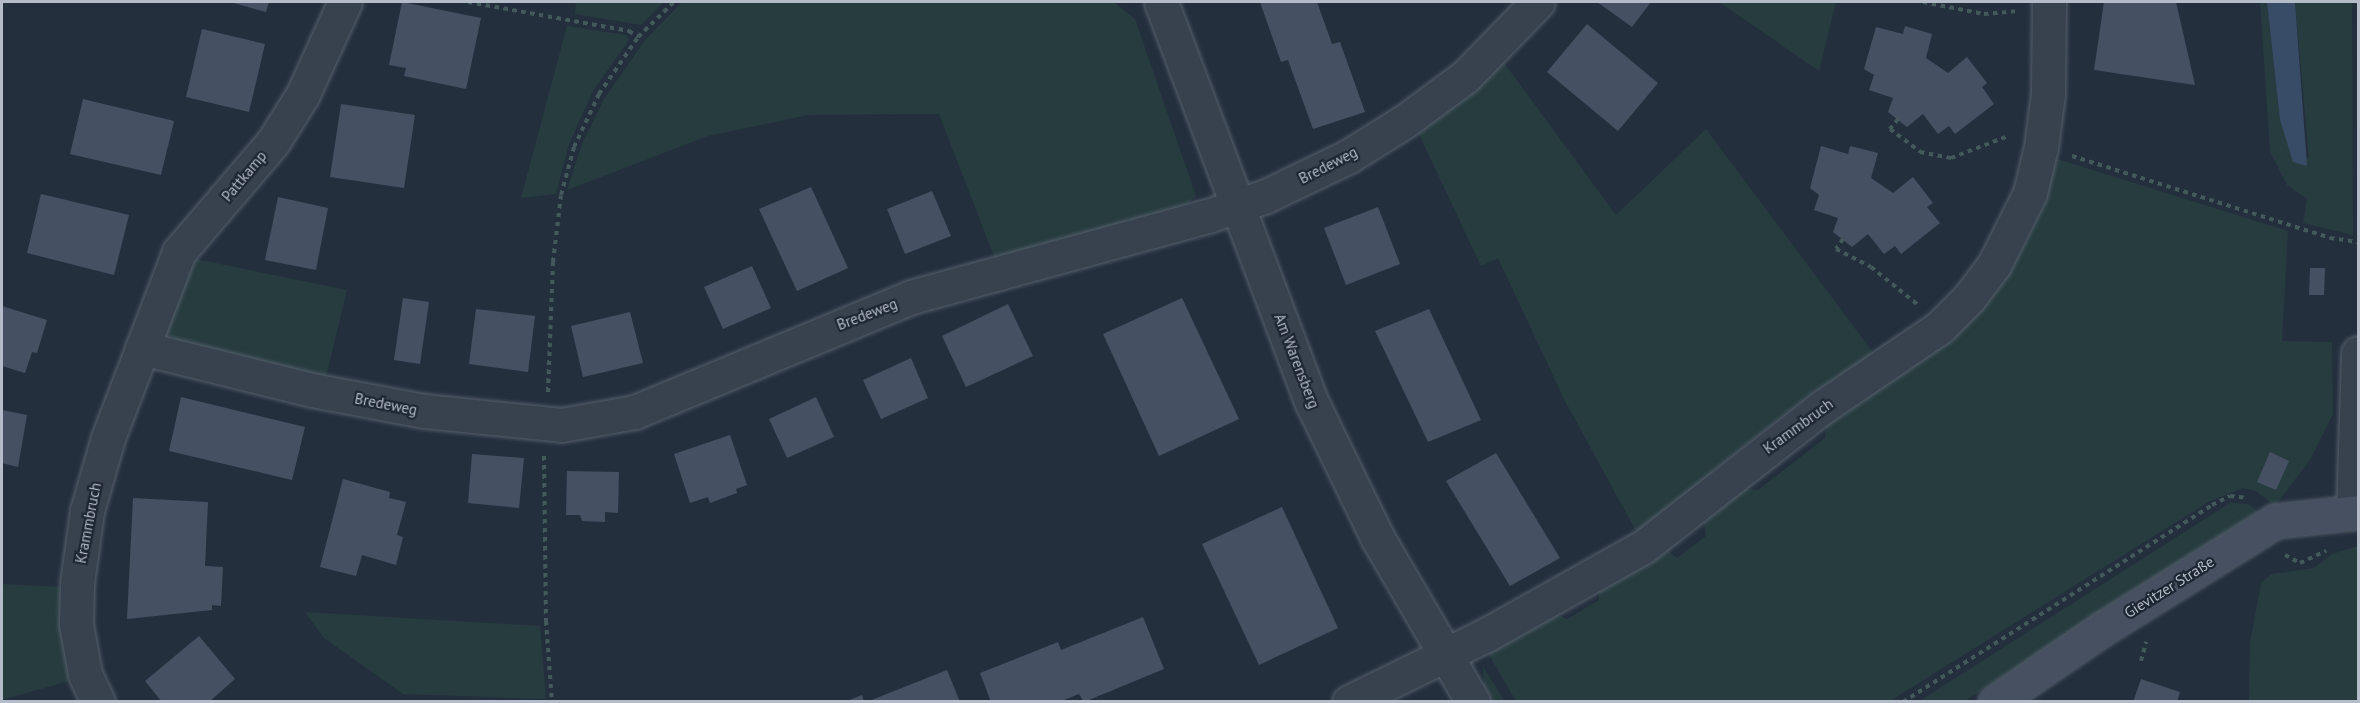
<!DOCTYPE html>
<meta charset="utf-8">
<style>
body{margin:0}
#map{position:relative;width:2360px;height:703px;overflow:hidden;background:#242f3e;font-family:"PT Sans",sans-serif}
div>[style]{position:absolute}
.green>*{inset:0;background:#263c3f}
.water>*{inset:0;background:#394c67}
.building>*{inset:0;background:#455162}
.path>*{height:4px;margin-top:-2px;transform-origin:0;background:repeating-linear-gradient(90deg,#44595c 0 4.5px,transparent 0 9px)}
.roads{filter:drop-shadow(0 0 2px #565f6c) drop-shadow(0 0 2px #565f6c)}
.street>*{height:33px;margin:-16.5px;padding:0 16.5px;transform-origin:16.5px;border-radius:16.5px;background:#38414e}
.secondary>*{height:33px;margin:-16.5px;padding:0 16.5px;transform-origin:16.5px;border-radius:16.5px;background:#465061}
span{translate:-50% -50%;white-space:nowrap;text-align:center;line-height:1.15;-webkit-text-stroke:4.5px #1d2633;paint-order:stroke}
.street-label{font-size:15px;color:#b4bcc9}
.frame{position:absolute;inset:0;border:3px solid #b4bcc9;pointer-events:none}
</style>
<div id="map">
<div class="green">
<i style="clip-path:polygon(576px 2px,664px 2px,641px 25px,575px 14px)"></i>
<i style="clip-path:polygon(682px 2px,1114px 2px,1135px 19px,1196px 196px,1186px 205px,995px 259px,939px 114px,808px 115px,708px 136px,567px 190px,582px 144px,604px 99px,645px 40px)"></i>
<i style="clip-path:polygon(1719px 2px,1836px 2px,1819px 71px)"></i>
<i style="clip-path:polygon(2260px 2px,2267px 2px,2280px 120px,2309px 159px,2295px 2px,2352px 2px,2353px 235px,2303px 223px,2307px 199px,2287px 185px,2270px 151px)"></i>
<i style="clip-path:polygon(567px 26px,626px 35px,629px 40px,593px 91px,569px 144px,556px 194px,521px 198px)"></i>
<i style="clip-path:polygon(1502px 60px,1616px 215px,1706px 129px,1875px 355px,1812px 393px,1721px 464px,1680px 503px,1637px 533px,1564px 399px,1498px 258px,1481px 266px,1416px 128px)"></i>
<i style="clip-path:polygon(2054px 158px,2288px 231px,2282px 341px,2332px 342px,2333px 414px,2310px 460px,2275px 506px,2256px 491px,2243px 488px,2210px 501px,1890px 701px,1516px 701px,1488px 653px,1495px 645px,1554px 613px,1567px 619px,1599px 600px,1598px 588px,1665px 548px,1677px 558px,1706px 536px,1704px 522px,1744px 489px,1758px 490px,1825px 438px,1827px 421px,1903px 374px,1949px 338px,2009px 271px,2032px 231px)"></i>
<i style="clip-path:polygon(191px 258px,347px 290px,326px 377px,184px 347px,169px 334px,165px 324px)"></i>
<i style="clip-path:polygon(2230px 503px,2248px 504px,2263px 515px,2095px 616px,1965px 701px,1918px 702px)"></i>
<i style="clip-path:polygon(2358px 546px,2358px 701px,2249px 701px,2250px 643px,2261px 583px,2271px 574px,2314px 568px,2332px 554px)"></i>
<i style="clip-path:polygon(2px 584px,63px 587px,69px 681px,2px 700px)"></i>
<i style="clip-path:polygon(305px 612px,540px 626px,546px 699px,403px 694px,324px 638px)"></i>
<i style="clip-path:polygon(1483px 667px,1498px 690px,1504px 701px,1491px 701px,1484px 685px)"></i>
</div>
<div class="water">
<i style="clip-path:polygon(2267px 2px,2295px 2px,2307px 166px,2293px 162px,2280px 120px)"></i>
</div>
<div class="building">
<i style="clip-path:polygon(230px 2px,269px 2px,266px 12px)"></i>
<i style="clip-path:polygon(402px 2px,481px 18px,466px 89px,404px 76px,406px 68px,389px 65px)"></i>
<i style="clip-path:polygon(1260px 2px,1317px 2px,1332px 44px,1340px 42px,1365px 112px,1313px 129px,1288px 60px,1281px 62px)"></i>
<i style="clip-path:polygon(1597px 2px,1651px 2px,1632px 27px)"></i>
<i style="clip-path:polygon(2104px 2px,2176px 2px,2195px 85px,2094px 70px)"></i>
<i style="clip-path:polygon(1587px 24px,1658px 83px,1618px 131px,1547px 72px)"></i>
<i style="clip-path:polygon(1905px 26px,1932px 34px,1926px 58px,1948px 73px,1967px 57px,1987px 83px,1982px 87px,1994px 104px,1955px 134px,1949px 126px,1938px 134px,1923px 114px,1907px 127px,1888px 112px,1893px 98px,1869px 90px,1874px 75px,1864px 69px,1876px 27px,1903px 34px)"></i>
<i style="clip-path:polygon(202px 29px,265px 44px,249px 112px,186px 97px)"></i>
<i style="clip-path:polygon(83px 99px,174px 121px,161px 175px,70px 154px)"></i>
<i style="clip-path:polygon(341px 104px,415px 115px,404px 188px,330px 177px)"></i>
<i style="clip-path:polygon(1821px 146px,1848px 154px,1850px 146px,1878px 153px,1871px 178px,1893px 193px,1913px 177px,1933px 203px,1927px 207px,1940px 223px,1901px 254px,1895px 246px,1884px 254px,1868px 234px,1852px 247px,1833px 232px,1838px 218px,1814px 210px,1819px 195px,1810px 188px)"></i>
<i style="clip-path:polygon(811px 187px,848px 268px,797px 291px,759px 209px)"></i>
<i style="clip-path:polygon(932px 191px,951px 236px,905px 254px,887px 209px)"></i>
<i style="clip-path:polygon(41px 194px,129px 215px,114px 275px,27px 253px)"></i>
<i style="clip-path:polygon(278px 197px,328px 208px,316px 270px,265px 260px)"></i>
<i style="clip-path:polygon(1378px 207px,1400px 264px,1346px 285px,1324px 228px)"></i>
<i style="clip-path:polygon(752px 266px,771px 308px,723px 329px,704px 287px)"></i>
<i style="clip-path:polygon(2310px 268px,2325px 268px,2324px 295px,2309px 295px)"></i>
<i style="clip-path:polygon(403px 298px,429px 302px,420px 364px,394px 360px)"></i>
<i style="clip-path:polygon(1182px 298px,1239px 419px,1159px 456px,1103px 334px)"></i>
<i style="clip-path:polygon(1008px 304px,1033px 356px,966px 387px,942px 336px)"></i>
<i style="clip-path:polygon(2px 306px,47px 320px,37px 353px,32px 352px,25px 373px,2px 366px)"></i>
<i style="clip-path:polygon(476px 309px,535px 316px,528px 372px,469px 364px)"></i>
<i style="clip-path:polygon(1429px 309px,1481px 420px,1428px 442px,1375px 331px)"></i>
<i style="clip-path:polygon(630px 312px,643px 363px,583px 377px,571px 326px)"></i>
<i style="clip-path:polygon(911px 358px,928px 398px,881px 419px,863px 380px)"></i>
<i style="clip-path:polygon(181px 397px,305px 427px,292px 480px,169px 451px)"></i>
<i style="clip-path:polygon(816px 397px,834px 437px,787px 458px,769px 419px)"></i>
<i style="clip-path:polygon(2px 410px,27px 415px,18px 467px,2px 463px)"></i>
<i style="clip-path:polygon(730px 435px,747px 485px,736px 489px,737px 493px,710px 503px,708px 497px,690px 503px,674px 454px)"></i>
<i style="clip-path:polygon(2270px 452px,2289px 461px,2276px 490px,2257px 482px)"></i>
<i style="clip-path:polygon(1496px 453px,1560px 558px,1510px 586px,1446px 481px)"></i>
<i style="clip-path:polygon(472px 454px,524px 458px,519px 508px,468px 503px)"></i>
<i style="clip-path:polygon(567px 471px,619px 472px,618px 513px,605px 512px,605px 522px,582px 521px,580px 515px,566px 515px)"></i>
<i style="clip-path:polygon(343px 479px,390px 492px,389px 498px,406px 502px,397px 535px,403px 537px,396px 565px,362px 555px,356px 576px,320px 567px)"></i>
<i style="clip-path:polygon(133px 498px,208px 502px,205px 566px,223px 567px,221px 606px,212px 605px,212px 610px,127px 619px)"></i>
<i style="clip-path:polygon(1282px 507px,1338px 628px,1259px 665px,1202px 544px)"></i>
<i style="clip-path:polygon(1143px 617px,1164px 669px,1084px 702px,1079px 694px,1059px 702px,991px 702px,980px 673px,1058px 642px,1061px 650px)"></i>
<i style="clip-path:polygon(199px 636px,235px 679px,209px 702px,162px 702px,145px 681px)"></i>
<i style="clip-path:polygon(947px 670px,960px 702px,869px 702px,869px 701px)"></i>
<i style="clip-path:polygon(2141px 679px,2180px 692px,2177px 702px,2133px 702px)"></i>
<i style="clip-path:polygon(862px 695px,864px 702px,847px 702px,847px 701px)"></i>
</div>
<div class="path">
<i style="left:468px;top:2px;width:164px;rotate:10.2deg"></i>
<i style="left:629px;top:31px;width:11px;rotate:34deg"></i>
<i style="left:1923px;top:2px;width:62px;rotate:11.1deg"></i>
<i style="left:1984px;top:14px;width:33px;rotate:-5deg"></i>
<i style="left:1898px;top:119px;width:13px;rotate:129deg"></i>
<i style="left:1890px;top:129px;width:38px;rotate:37deg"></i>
<i style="left:1920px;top:152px;width:32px;rotate:11deg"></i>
<i style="left:1951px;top:158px;width:61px;rotate:-21.1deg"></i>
<i style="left:2072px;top:156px;width:271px;rotate:17.6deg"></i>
<i style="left:2330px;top:238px;width:28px;rotate:8deg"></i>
<i style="left:1843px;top:239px;width:12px;rotate:125deg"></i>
<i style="left:1836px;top:249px;width:39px;rotate:27deg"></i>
<i style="left:1871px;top:267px;width:59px;rotate:38.8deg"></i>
<i style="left:548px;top:392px;width:130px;rotate:-87.8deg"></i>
<i style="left:553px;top:262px;width:67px;rotate:-83.2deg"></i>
<i style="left:561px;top:195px;width:50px;rotate:-74.8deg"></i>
<i style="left:574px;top:147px;width:59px;rotate:-64.7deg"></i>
<i style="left:599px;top:94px;width:69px;rotate:-55.6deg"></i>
<i style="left:638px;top:37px;width:50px;rotate:-44.2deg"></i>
<i style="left:544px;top:456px;width:165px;rotate:89.3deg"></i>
<i style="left:546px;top:621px;width:81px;rotate:85.8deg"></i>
<i style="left:2285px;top:555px;width:17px;rotate:28deg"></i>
<i style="left:2300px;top:563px;width:29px;rotate:-25deg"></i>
<i style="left:2141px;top:661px;width:20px;rotate:-75deg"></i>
<i style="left:1903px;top:702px;width:366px;rotate:-32.5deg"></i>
<i style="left:2212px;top:505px;width:20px;rotate:-27deg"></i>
<i style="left:2230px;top:496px;width:18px;rotate:6deg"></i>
</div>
<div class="roads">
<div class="street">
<i style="left:1161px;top:2px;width:428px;rotate:69.4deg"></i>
<i style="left:1312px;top:403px;width:149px;rotate:64.1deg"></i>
<i style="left:1377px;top:537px;width:191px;rotate:59.8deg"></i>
<i style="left:142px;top:348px;width:175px;rotate:13.9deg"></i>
<i style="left:312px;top:390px;width:114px;rotate:10.6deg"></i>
<i style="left:424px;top:411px;width:138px;rotate:5.8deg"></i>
<i style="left:561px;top:425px;width:75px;rotate:-10deg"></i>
<i style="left:635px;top:412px;width:299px;rotate:-22.6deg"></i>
<i style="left:911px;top:297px;width:308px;rotate:-15.3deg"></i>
<i style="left:1208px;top:216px;width:61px;rotate:-19deg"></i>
<i style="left:1266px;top:196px;width:92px;rotate:-25.7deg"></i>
<i style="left:1349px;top:156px;width:66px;rotate:-32deg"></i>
<i style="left:1405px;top:121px;width:76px;rotate:-36.4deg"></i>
<i style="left:1466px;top:76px;width:103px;rotate:-45.8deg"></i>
<i style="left:2353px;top:512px;width:159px;rotate:-88.2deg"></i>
<i style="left:98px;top:702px;width:31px;rotate:-115deg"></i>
<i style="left:85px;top:674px;width:51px;rotate:-100.2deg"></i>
<i style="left:76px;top:624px;width:41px;rotate:-88.6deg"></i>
<i style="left:77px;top:583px;width:73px;rotate:-82.1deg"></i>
<i style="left:87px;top:511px;width:76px;rotate:-74deg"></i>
<i style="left:108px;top:438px;width:199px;rotate:-69.1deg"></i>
<i style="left:179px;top:252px;width:145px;rotate:-49.5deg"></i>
<i style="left:273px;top:142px;width:57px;rotate:-58deg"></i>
<i style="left:303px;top:94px;width:101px;rotate:-65.5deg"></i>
<i style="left:1349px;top:702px;width:153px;rotate:-26.1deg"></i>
<i style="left:1486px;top:635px;width:180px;rotate:-29.3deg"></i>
<i style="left:1643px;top:547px;width:226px;rotate:-38deg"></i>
<i style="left:1821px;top:408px;width:144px;rotate:-34.2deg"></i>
<i style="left:1940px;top:327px;width:41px;rotate:-45deg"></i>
<i style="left:1969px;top:298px;width:41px;rotate:-52.9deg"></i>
<i style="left:1994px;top:265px;width:80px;rotate:-63.4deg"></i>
<i style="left:2030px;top:193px;width:47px;rotate:-76.6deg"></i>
<i style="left:2041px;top:147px;width:53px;rotate:-82.5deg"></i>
<i style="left:2048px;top:94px;width:92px;rotate:-89.4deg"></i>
</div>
<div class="secondary">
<i style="left:1995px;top:702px;width:130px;rotate:-34.3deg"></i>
<i style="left:2102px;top:629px;width:204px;rotate:-32deg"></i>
<i style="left:2275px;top:521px;width:83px;rotate:-6.2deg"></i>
</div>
</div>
<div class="street-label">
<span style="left:1328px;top:165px;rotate:-27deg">Bredeweg</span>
<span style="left:244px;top:176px;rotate:-50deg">Pattkamp</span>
<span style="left:867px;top:314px;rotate:-21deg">Bredeweg</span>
<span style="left:1297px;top:361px;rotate:69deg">Am Warensberg</span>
<span style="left:386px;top:404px;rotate:11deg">Bredeweg</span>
<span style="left:1798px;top:426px;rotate:-36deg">Krammbruch</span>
<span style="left:88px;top:523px;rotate:-79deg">Krammbruch</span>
<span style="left:2169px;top:587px;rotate:-32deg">Gievitzer Straße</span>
</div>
<div class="frame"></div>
</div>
